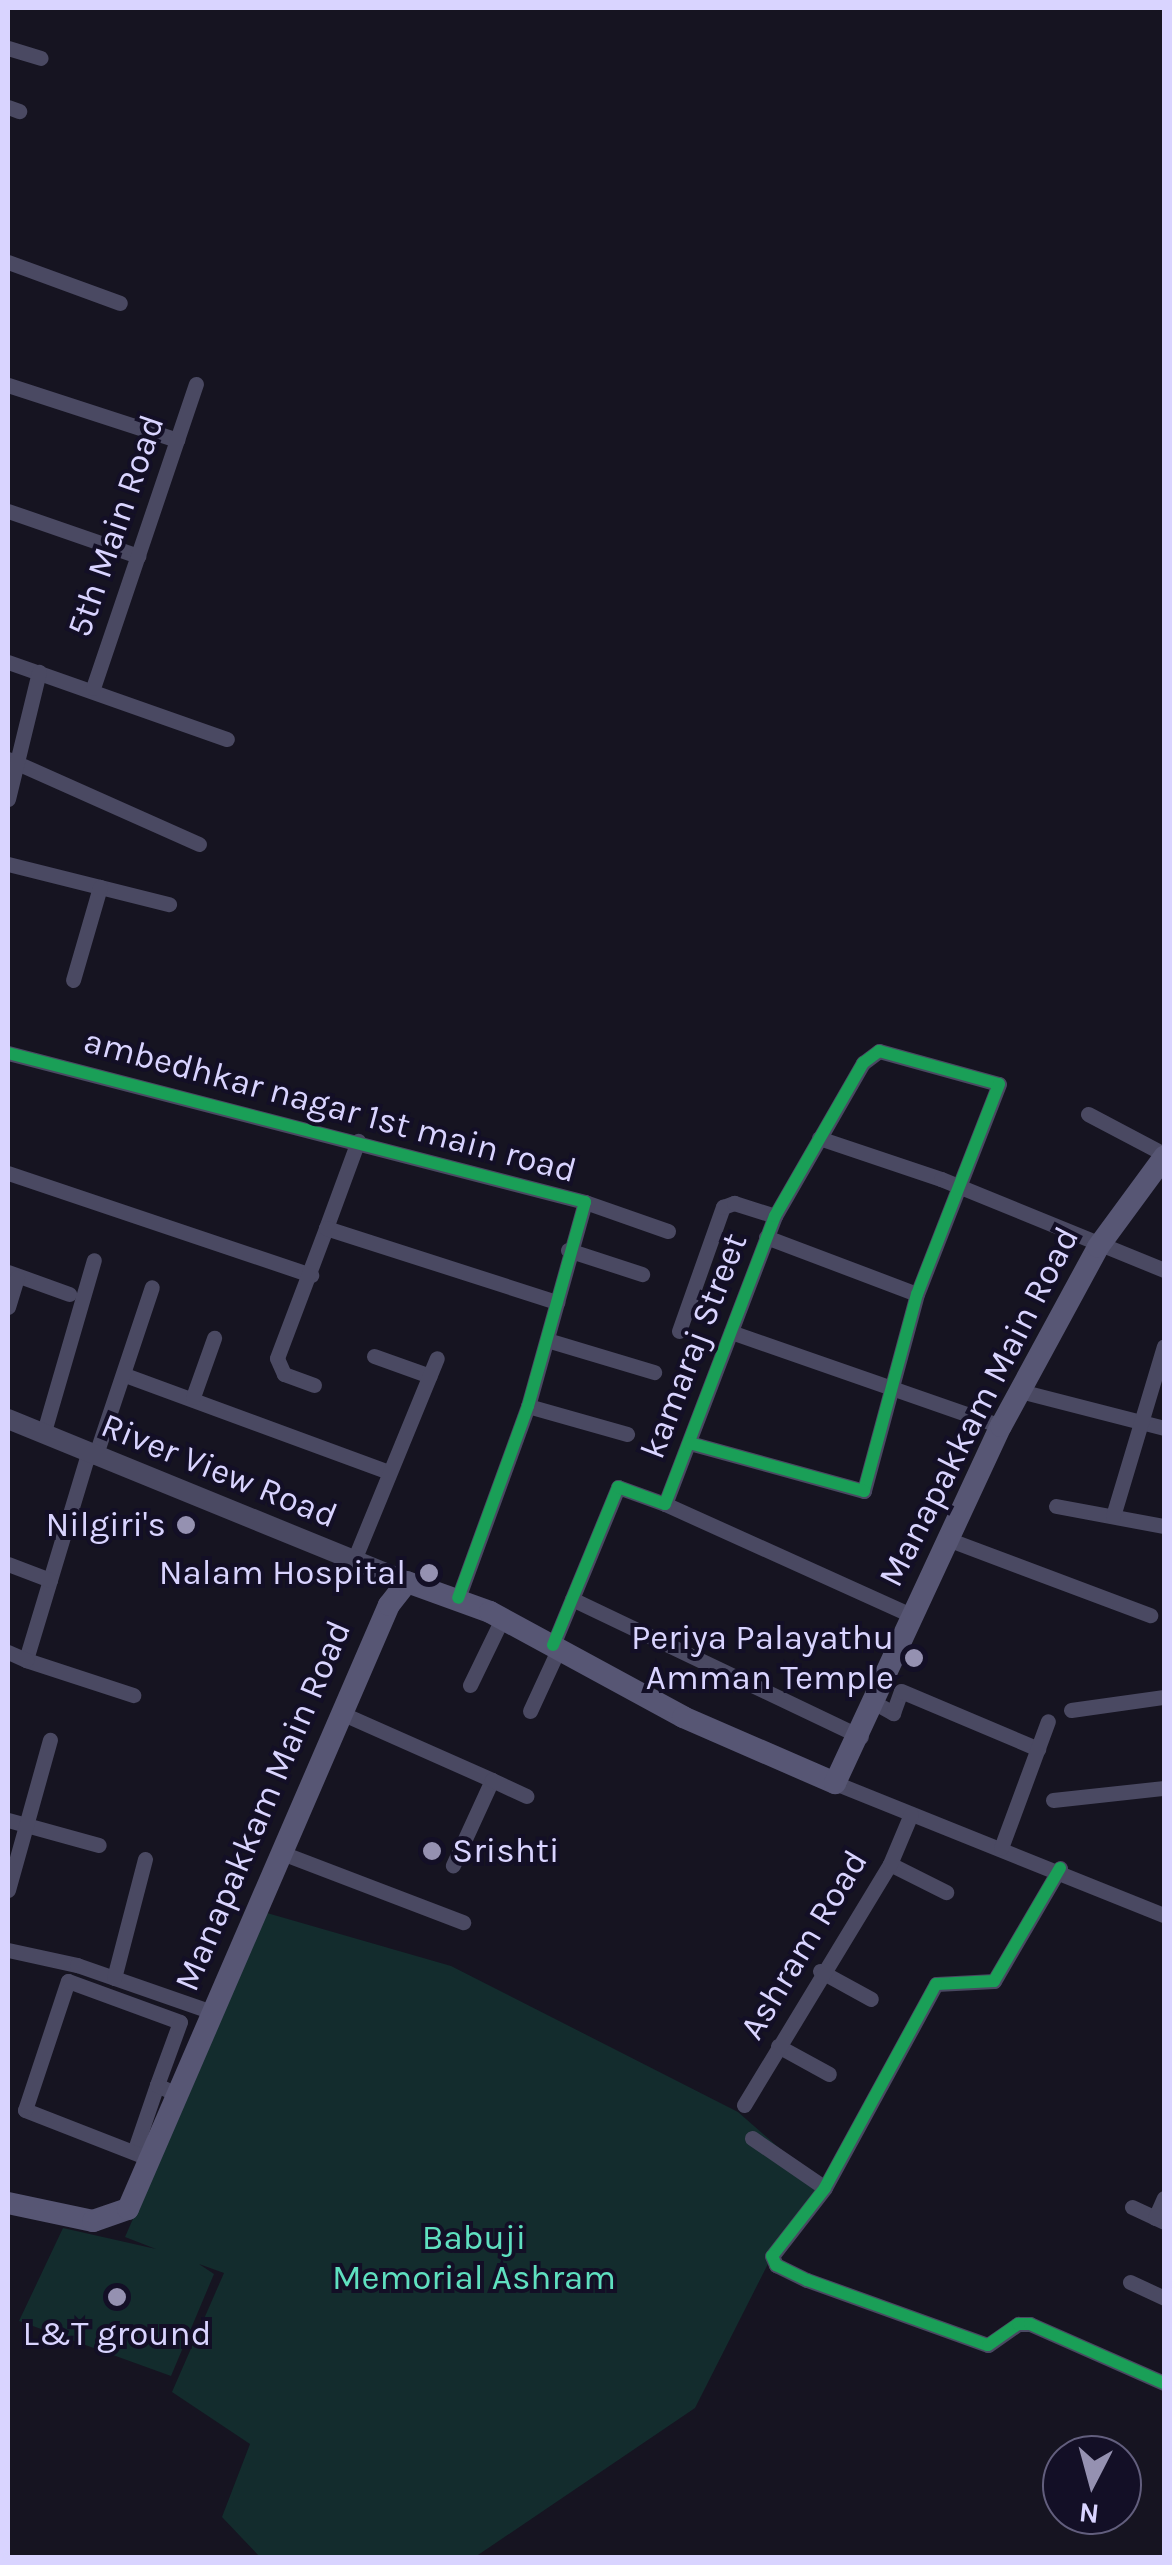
<!DOCTYPE html>
<style>
body{margin:0}
#map{position:relative;width:1172px;height:2565px;overflow:hidden;background:#161421;font-family:Karla,sans-serif}
div>[style]{position:absolute}
.green>*{inset:0;background:#132c2d}
.minor>*{height:15px;margin:-7.5px;padding:0 7.5px;transform-origin:7.5px;border-radius:7.5px;background:#4a4962}
.tertiary>*{height:20px;margin:-10px;padding:0 10px;transform-origin:10px;border-radius:10px;background:#4a4962}
.secondary>*{height:22px;margin:-11px;padding:0 11px;transform-origin:11px;border-radius:11px;background:#575674}
.cycleway>*{height:12px;margin:-6px;padding:0 6px;transform-origin:6px;border-radius:6px;background:#1a9f57}
.dots>*{width:28px;height:28px;translate:-50% -50%;box-sizing:border-box;border:5px solid #130f26;border-radius:50%}
span{translate:-50% -50%;white-space:nowrap;text-align:center;line-height:1.15;-webkit-text-stroke:8px #130f26;paint-order:stroke}
.street-label{font-size:35px;color:#d9d4ff}
.poi-label{font-size:35px;color:#d9d4ff}
.right{translate:-100% -50%;text-align:right}
.left{translate:0 -50%;text-align:left}
.park-label{font-size:35px;color:#5fe0c0}
.frame{position:absolute;inset:0;border:10px solid #d9d4ff;pointer-events:none}
.north{position:absolute;left:1042px;top:2435px;width:100px;height:100px;box-sizing:border-box;background:#130f26;border:2px solid #625e7d;border-radius:50%;rotate:186deg;font-size:28px;font-weight:700;line-height:40px;text-align:center;color:#d9d4ff}
.north::after{content:'';display:block;margin:auto;width:35px;height:45px;background:#9591b1;clip-path:polygon(50% 0,100% 100%,50% 72%,0 100%)}
</style>
<div id="map">
<div class="green">
<i style="clip-path:polygon(267px 1913px,451px 1966px,738px 2112px,825px 2188px,772px 2256px,695px 2408px,475px 2557px,260px 2557px,222px 2517px,250px 2444px,172px 2392px,224px 2273px,199px 2264px,214px 2274px,171px 2376px,19px 2321px,63px 2228px,156px 2249px,125px 2237px)"></i>
</div>
<div class="minor">
<i style="left:8px;top:48px;width:34px;rotate:17deg"></i>
<i style="left:8px;top:107px;width:12px;rotate:20deg"></i>
<i style="left:8px;top:262px;width:119px;rotate:20.1deg"></i>
<i style="left:8px;top:385px;width:178px;rotate:18deg"></i>
<i style="left:8px;top:511px;width:138px;rotate:19.1deg"></i>
<i style="left:8px;top:662px;width:232px;rotate:19.4deg"></i>
<i style="left:93px;top:688px;width:321px;rotate:-71.3deg"></i>
<i style="left:8px;top:759px;width:209px;rotate:24deg"></i>
<i style="left:8px;top:799px;width:131px;rotate:-76.3deg"></i>
<i style="left:8px;top:864px;width:166px;rotate:14deg"></i>
<i style="left:73px;top:980px;width:97px;rotate:-73.8deg"></i>
<i style="left:8px;top:1053px;width:596px;rotate:14.48deg"></i>
<i style="left:585px;top:1202px;width:212px;rotate:105.6deg"></i>
<i style="left:528px;top:1406px;width:204px;rotate:110deg"></i>
<i style="left:1088px;top:1114px;width:86px;rotate:27.8deg"></i>
<i style="left:819px;top:1138px;width:129px;rotate:18.6deg"></i>
<i style="left:941px;top:1179px;width:241px;rotate:22.2deg"></i>
<i style="left:8px;top:1173px;width:320px;rotate:18.6deg"></i>
<i style="left:585px;top:1202px;width:88px;rotate:19.3deg"></i>
<i style="left:326px;top:1228px;width:93px;rotate:-69.8deg"></i>
<i style="left:766px;top:1237px;width:161px;rotate:20.7deg"></i>
<i style="left:568px;top:1250px;width:78px;rotate:18deg"></i>
<i style="left:8px;top:1272px;width:65px;rotate:19.8deg"></i>
<i style="left:8px;top:1307px;width:31px;rotate:-73deg"></i>
<i style="left:679px;top:1331px;width:132px;rotate:-70.5deg"></i>
<i style="left:723px;top:1207px;width:12px;rotate:-20deg"></i>
<i style="left:734px;top:1203px;width:43px;rotate:17.6deg"></i>
<i style="left:731px;top:1332px;width:286px;rotate:19.2deg"></i>
<i style="left:547px;top:1340px;width:112px;rotate:16.7deg"></i>
<i style="left:374px;top:1356px;width:59px;rotate:19.7deg"></i>
<i style="left:125px;top:1375px;width:281px;rotate:20.2deg"></i>
<i style="left:314px;top:1385px;width:32px;rotate:-160deg"></i>
<i style="left:284px;top:1374px;width:17px;rotate:-114deg"></i>
<i style="left:277px;top:1358px;width:139px;rotate:-69.3deg"></i>
<i style="left:326px;top:1228px;width:243px;rotate:17.8deg"></i>
<i style="left:1020px;top:1391px;width:149px;rotate:14.4deg"></i>
<i style="left:193px;top:1397px;width:63px;rotate:-70.4deg"></i>
<i style="left:528px;top:1406px;width:103px;rotate:15.8deg"></i>
<i style="left:43px;top:1435px;width:182px;rotate:-73.8deg"></i>
<i style="left:88px;top:1454px;width:215px;rotate:106.8deg"></i>
<i style="left:26px;top:1660px;width:113px;rotate:18.1deg"></i>
<i style="left:95px;top:1457px;width:179px;rotate:-71.5deg"></i>
<i style="left:665px;top:1504px;width:270px;rotate:24.3deg"></i>
<i style="left:1056px;top:1506px;width:110px;rotate:10.5deg"></i>
<i style="left:1113px;top:1516px;width:177px;rotate:-73.3deg"></i>
<i style="left:950px;top:1540px;width:214px;rotate:20.6deg"></i>
<i style="left:354px;top:1560px;width:218px;rotate:-67.7deg"></i>
<i style="left:8px;top:1564px;width:45px;rotate:20.9deg"></i>
<i style="left:572px;top:1599px;width:320px;rotate:25.5deg"></i>
<i style="left:553px;top:1645px;width:171px;rotate:-67.6deg"></i>
<i style="left:618px;top:1487px;width:50px;rotate:19.9deg"></i>
<i style="left:665px;top:1504px;width:308px;rotate:-69.1deg"></i>
<i style="left:775px;top:1216px;width:177px;rotate:-60.1deg"></i>
<i style="left:863px;top:1063px;width:20px;rotate:-37deg"></i>
<i style="left:879px;top:1051px;width:124px;rotate:15.4deg"></i>
<i style="left:999px;top:1084px;width:225px;rotate:111.3deg"></i>
<i style="left:917px;top:1294px;width:204px;rotate:105.1deg"></i>
<i style="left:864px;top:1491px;width:180px;rotate:-164.6deg"></i>
<i style="left:8px;top:1652px;width:20px;rotate:24deg"></i>
<i style="left:470px;top:1685px;width:73px;rotate:-64.1deg"></i>
<i style="left:875px;top:1703px;width:21px;rotate:29deg"></i>
<i style="left:893px;top:1713px;width:23px;rotate:-70deg"></i>
<i style="left:901px;top:1691px;width:149px;rotate:22.9deg"></i>
<i style="left:1071px;top:1710px;width:94px;rotate:-8deg"></i>
<i style="left:530px;top:1711px;width:69px;rotate:-65.3deg"></i>
<i style="left:341px;top:1713px;width:165px;rotate:23.9deg"></i>
<i style="left:492px;top:1780px;width:94px;rotate:114.6deg"></i>
<i style="left:492px;top:1780px;width:38px;rotate:25deg"></i>
<i style="left:835px;top:1783px;width:354px;rotate:21.9deg"></i>
<i style="left:1053px;top:1800px;width:112px;rotate:-6.2deg"></i>
<i style="left:8px;top:1820px;width:94px;rotate:15.4deg"></i>
<i style="left:1001px;top:1848px;width:135px;rotate:-69.7deg"></i>
<i style="left:282px;top:1853px;width:194px;rotate:20.9deg"></i>
<i style="left:890px;top:1864px;width:63px;rotate:26.6deg"></i>
<i style="left:1060px;top:1868px;width:131px;rotate:120.3deg"></i>
<i style="left:994px;top:1981px;width:58px;rotate:177deg"></i>
<i style="left:936px;top:1984px;width:232px;rotate:118.6deg"></i>
<i style="left:825px;top:2188px;width:86px;rotate:127.9deg"></i>
<i style="left:772px;top:2256px;width:10px;rotate:66deg"></i>
<i style="left:776px;top:2265px;width:34px;rotate:26deg"></i>
<i style="left:807px;top:2280px;width:192px;rotate:19.8deg"></i>
<i style="left:988px;top:2345px;width:37px;rotate:-35deg"></i>
<i style="left:1018px;top:2324px;width:12px"></i>
<i style="left:1030px;top:2324px;width:146px;rotate:23.8deg"></i>
<i style="left:8px;top:1890px;width:156px;rotate:-74.4deg"></i>
<i style="left:8px;top:1950px;width:71px;rotate:12.3deg"></i>
<i style="left:77px;top:1965px;width:143px;rotate:19.2deg"></i>
<i style="left:820px;top:1971px;width:58px;rotate:28.8deg"></i>
<i style="left:114px;top:1978px;width:123px;rotate:-75.4deg"></i>
<i style="left:778px;top:2046px;width:58px;rotate:28.8deg"></i>
<i style="left:744px;top:2105px;width:282px;rotate:-58.8deg"></i>
<i style="left:890px;top:1864px;width:54px;rotate:-67.2deg"></i>
<i style="left:752px;top:2138px;width:88px;rotate:34.4deg"></i>
<i style="left:134px;top:2152px;width:71px;rotate:-71.1deg"></i>
<i style="left:148px;top:2158px;width:132px;rotate:-158.7deg"></i>
<i style="left:25px;top:2110px;width:136px;rotate:-71.6deg"></i>
<i style="left:68px;top:1981px;width:119px;rotate:20.1deg"></i>
<i style="left:180px;top:2022px;width:67px;rotate:110.1deg"></i>
<i style="left:157px;top:2085px;width:21px;rotate:25deg"></i>
<i style="left:1132px;top:2207px;width:35px;rotate:25deg"></i>
<i style="left:1155px;top:2218px;width:22px;rotate:-66deg"></i>
<i style="left:1130px;top:2282px;width:38px;rotate:25deg"></i>
</div>
<div class="tertiary">
<i style="left:8px;top:1419px;width:431px;rotate:22.2deg"></i>
</div>
<div class="secondary">
<i style="left:8px;top:2203px;width:87px;rotate:12deg"></i>
<i style="left:93px;top:2221px;width:37px;rotate:-19deg"></i>
<i style="left:128px;top:2209px;width:658px;rotate:-66.63deg"></i>
<i style="left:389px;top:1605px;width:29px;rotate:-52deg"></i>
<i style="left:407px;top:1582px;width:88px;rotate:19.9deg"></i>
<i style="left:490px;top:1612px;width:220px;rotate:28.5deg"></i>
<i style="left:683px;top:1717px;width:166px;rotate:23.5deg"></i>
<i style="left:835px;top:1783px;width:394px;rotate:-65.1deg"></i>
<i style="left:1001px;top:1426px;width:204px;rotate:-61.5deg"></i>
<i style="left:1098px;top:1247px;width:112px;rotate:-53.7deg"></i>
</div>
<div class="cycleway">
<i style="left:8px;top:1053px;width:596px;rotate:14.48deg"></i>
<i style="left:585px;top:1202px;width:212px;rotate:105.6deg"></i>
<i style="left:528px;top:1406px;width:204px;rotate:110deg"></i>
<i style="left:553px;top:1645px;width:171px;rotate:-67.6deg"></i>
<i style="left:618px;top:1487px;width:50px;rotate:19.9deg"></i>
<i style="left:665px;top:1504px;width:308px;rotate:-69.1deg"></i>
<i style="left:775px;top:1216px;width:177px;rotate:-60.1deg"></i>
<i style="left:863px;top:1063px;width:20px;rotate:-37deg"></i>
<i style="left:879px;top:1051px;width:124px;rotate:15.4deg"></i>
<i style="left:999px;top:1084px;width:225px;rotate:111.3deg"></i>
<i style="left:917px;top:1294px;width:204px;rotate:105.1deg"></i>
<i style="left:864px;top:1491px;width:180px;rotate:-164.6deg"></i>
<i style="left:1060px;top:1868px;width:131px;rotate:120.3deg"></i>
<i style="left:994px;top:1981px;width:58px;rotate:177deg"></i>
<i style="left:936px;top:1984px;width:232px;rotate:118.6deg"></i>
<i style="left:825px;top:2188px;width:86px;rotate:127.9deg"></i>
<i style="left:772px;top:2256px;width:10px;rotate:66deg"></i>
<i style="left:776px;top:2265px;width:34px;rotate:26deg"></i>
<i style="left:807px;top:2280px;width:192px;rotate:19.8deg"></i>
<i style="left:988px;top:2345px;width:37px;rotate:-35deg"></i>
<i style="left:1018px;top:2324px;width:12px"></i>
<i style="left:1030px;top:2324px;width:146px;rotate:23.8deg"></i>
</div>
<div class="dots">
<i style="left:186px;top:1525px;background:#9591b1"></i>
<i style="left:429px;top:1573px;background:#9591b1"></i>
<i style="left:914px;top:1658px;background:#9591b1"></i>
<i style="left:432px;top:1851px;background:#9591b1"></i>
<i style="left:117px;top:2297px;background:#9591b1"></i>
</div>
<div class="street-label">
<span style="left:116px;top:526px;rotate:-71deg">5th Main Road</span>
<span style="left:330px;top:1106px;rotate:15deg">ambedhkar nagar 1st main road</span>
<span style="left:694px;top:1346px;rotate:-69deg">kamaraj Street</span>
<span style="left:979px;top:1407px;rotate:-63deg">Manapakkam Main Road</span>
<span style="left:219px;top:1471px;rotate:22deg">River View Road</span>
<span style="left:263px;top:1806px;rotate:-67deg">Manapakkam Main Road</span>
<span style="left:804px;top:1945px;rotate:-59deg">Ashram Road</span>
</div>
<div class="poi-label">
<span class="right" style="left:166px;top:1525px">Nilgiri's</span>
<span class="right" style="left:406px;top:1573px">Nalam Hospital</span>
<span class="right" style="left:894px;top:1658px">Periya Palayathu<br>Amman Temple</span>
<span class="left" style="left:452px;top:1851px">Srishti</span>
<span style="left:117px;top:2334px">L&amp;T ground</span>
</div>
<div class="park-label">
<span style="left:474px;top:2258px">Babuji<br>Memorial Ashram</span>
</div>
<div class="frame"></div>
<div class="north">N</div>
</div>
